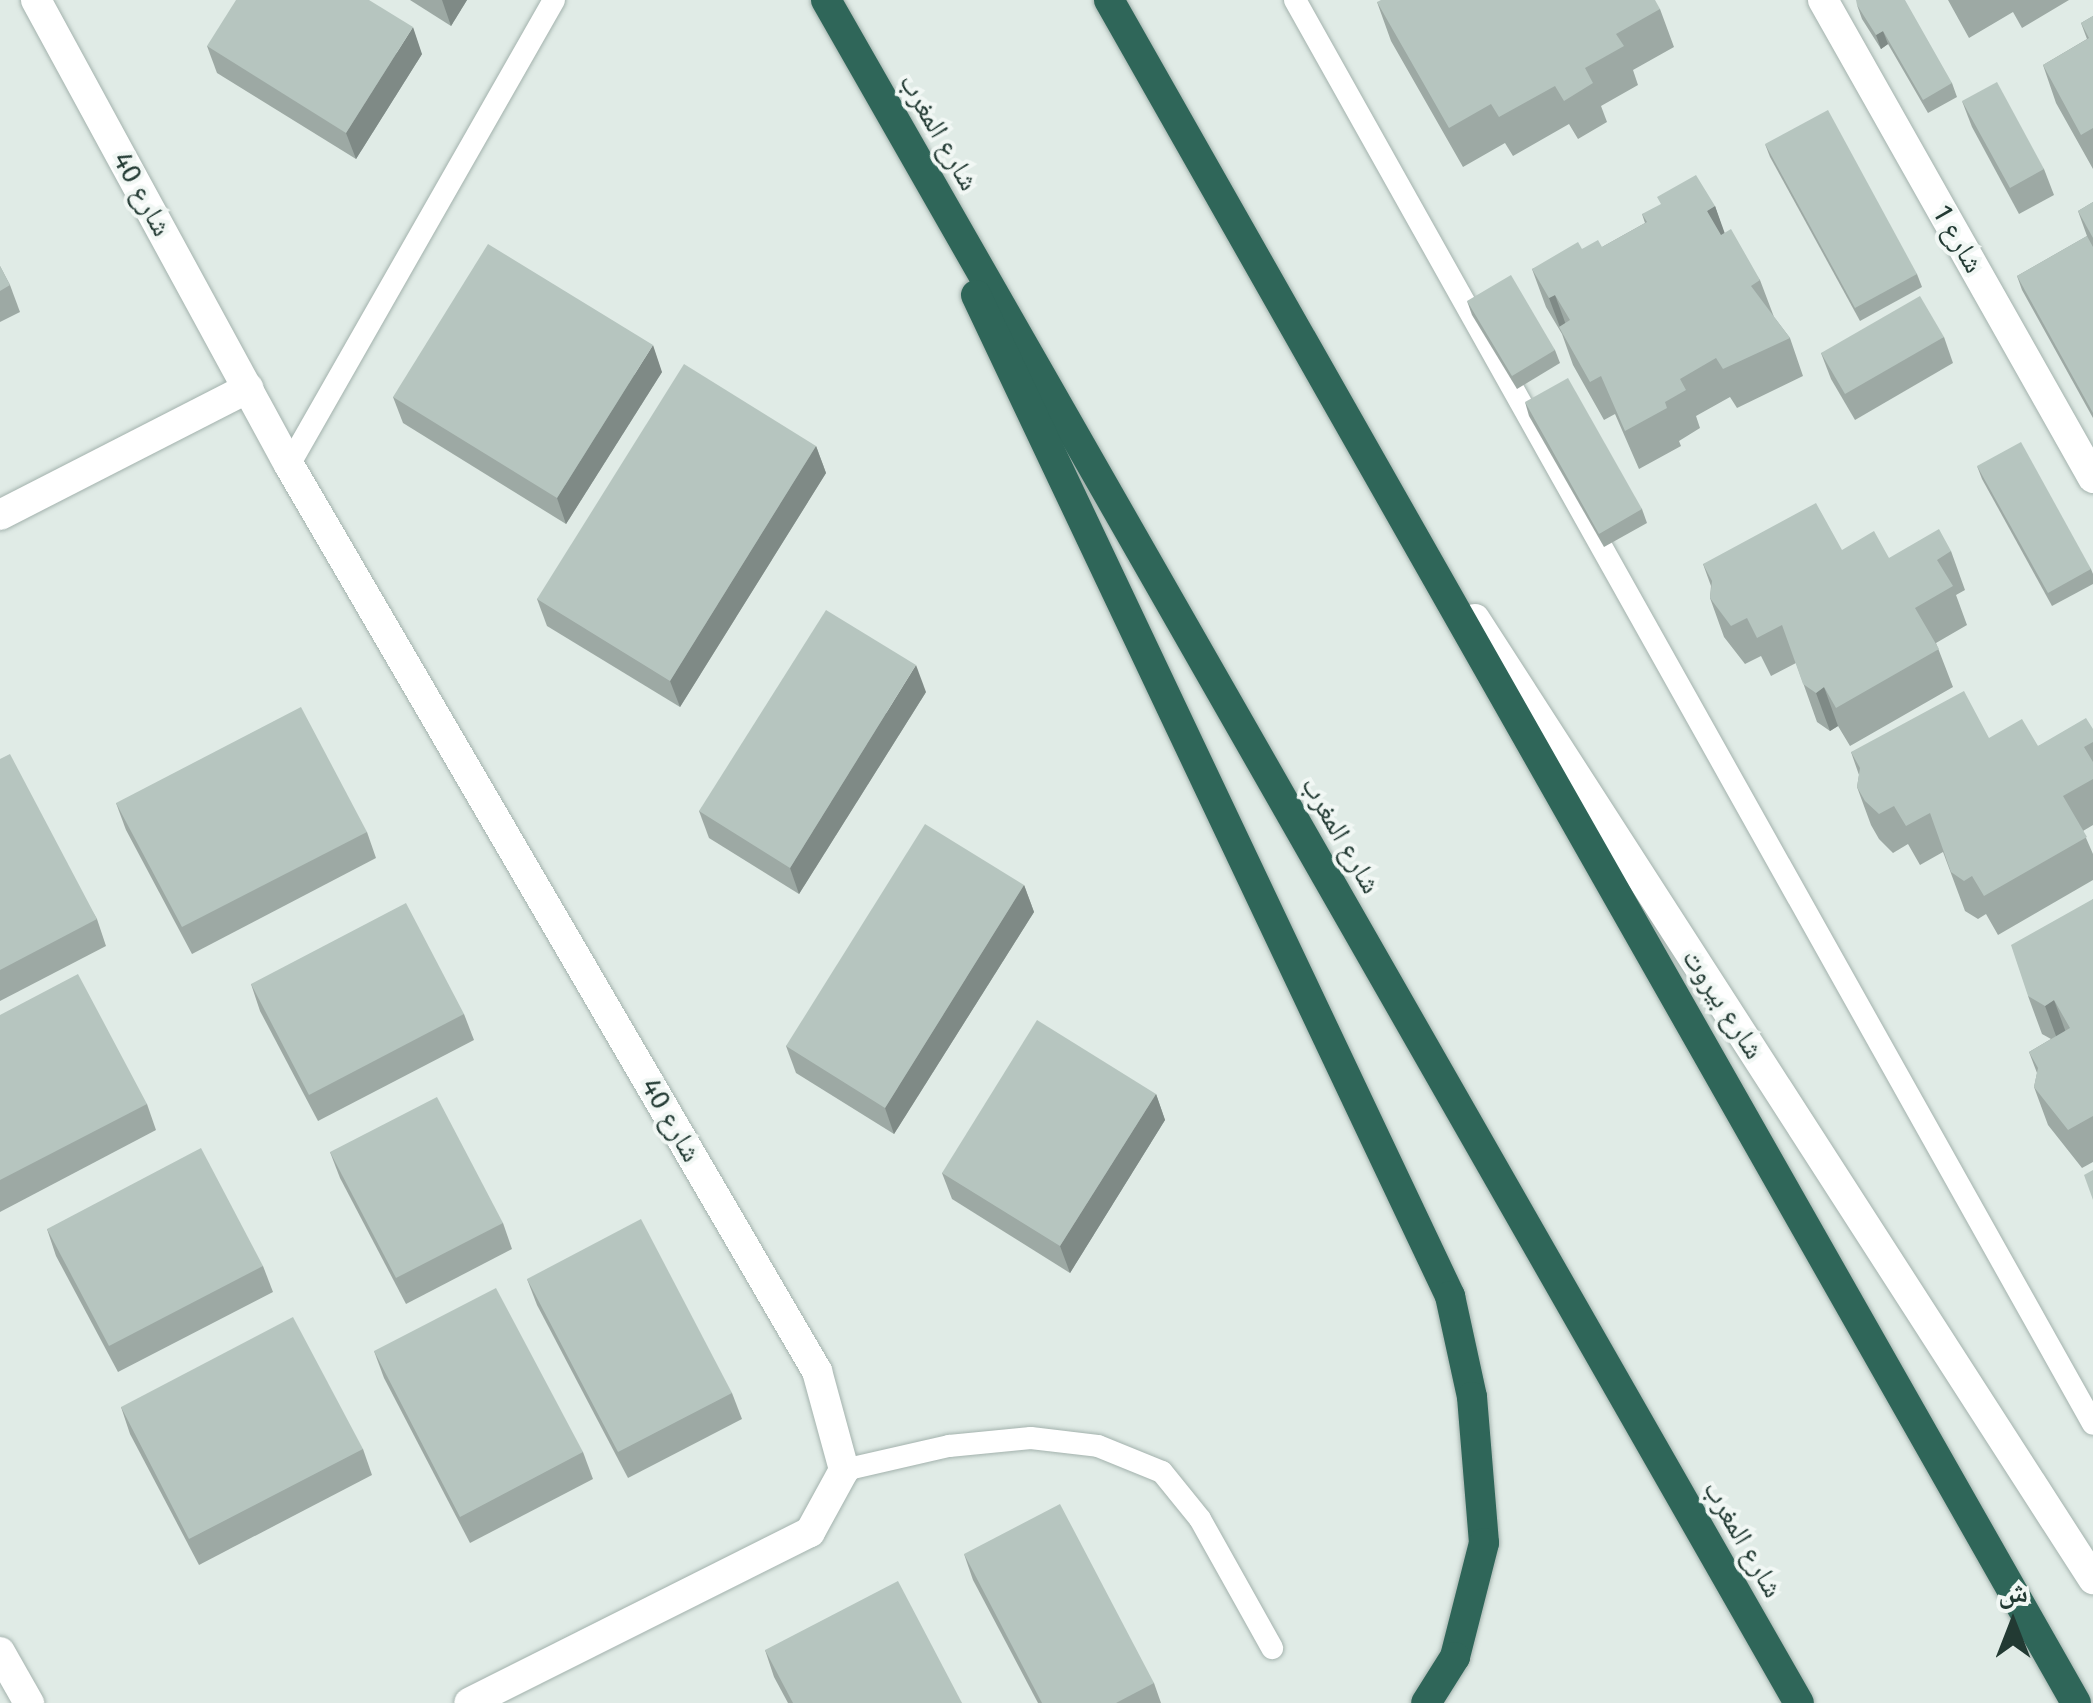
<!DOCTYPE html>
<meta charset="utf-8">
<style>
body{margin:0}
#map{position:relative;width:2093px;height:1703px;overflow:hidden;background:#e0ebe6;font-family:"Fira Sans","Noto Naskh Arabic",sans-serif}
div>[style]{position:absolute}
.roads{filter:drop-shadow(0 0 2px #a3b2ad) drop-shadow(0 0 2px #a3b2ad)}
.lane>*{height:22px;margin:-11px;padding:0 11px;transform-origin:11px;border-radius:11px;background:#fff}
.street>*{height:30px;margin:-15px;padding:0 15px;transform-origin:15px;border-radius:15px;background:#fff}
.secondary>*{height:30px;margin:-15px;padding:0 15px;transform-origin:15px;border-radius:15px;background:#fff}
.highway>*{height:30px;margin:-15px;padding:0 15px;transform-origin:15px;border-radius:15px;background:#2f6659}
.wall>*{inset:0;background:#9da9a4}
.shaded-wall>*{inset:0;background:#7f8a86}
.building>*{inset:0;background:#b6c5bf}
span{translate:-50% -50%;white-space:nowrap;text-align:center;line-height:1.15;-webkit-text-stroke:8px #f1f7f4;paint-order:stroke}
.street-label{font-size:28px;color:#223a33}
.north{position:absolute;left:1963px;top:1573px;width:100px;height:100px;-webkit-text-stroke:8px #f1f7f4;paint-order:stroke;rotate:0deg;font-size:28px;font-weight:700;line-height:40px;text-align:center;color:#223a33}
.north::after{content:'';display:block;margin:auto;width:35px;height:45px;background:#223a33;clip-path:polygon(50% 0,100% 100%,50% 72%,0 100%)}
</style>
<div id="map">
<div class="roads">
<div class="lane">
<i style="left:1295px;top:0;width:1632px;rotate:60.73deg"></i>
<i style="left:289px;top:465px;width:535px;rotate:-60.32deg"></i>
<i style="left:844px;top:1470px;width:108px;rotate:-12.9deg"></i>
<i style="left:949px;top:1446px;width:82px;rotate:-5.6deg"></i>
<i style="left:1031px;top:1438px;width:67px;rotate:6.8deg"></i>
<i style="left:1098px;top:1446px;width:69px;rotate:22.1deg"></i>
<i style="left:1162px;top:1472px;width:60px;rotate:51deg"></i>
<i style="left:1200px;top:1519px;width:148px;rotate:60.8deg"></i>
</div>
<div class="street">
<i style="left:36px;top:0;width:529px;rotate:61.45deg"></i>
<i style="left:289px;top:465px;width:1049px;rotate:59.77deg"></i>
<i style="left:817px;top:1371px;width:103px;rotate:74.7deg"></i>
<i style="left:844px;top:1470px;width:71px;rotate:118.7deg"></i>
<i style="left:810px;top:1532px;width:381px;rotate:153.4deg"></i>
<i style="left:1823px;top:0;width:549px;rotate:60.54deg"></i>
<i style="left:0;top:515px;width:279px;rotate:-27.1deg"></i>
<i style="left:0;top:1652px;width:59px;rotate:60.4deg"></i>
</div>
<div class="secondary">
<i style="left:1475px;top:619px;width:1142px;rotate:57.23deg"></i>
</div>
<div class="highway">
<i style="left:826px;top:0;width:1961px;rotate:60.26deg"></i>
<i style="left:1109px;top:0;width:1958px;rotate:60.41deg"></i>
<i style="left:976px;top:295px;width:1108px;rotate:64.66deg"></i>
<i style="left:1450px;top:1296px;width:103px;rotate:77.7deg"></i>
<i style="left:1472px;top:1397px;width:146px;rotate:85.3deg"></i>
<i style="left:1484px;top:1543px;width:118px;rotate:104.3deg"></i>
<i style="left:1455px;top:1657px;width:54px;rotate:122.2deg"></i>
</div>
</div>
<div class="wall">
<i style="clip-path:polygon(410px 0,467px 0,451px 26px)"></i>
<i style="clip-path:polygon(1948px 0,2069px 0,2022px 28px,2013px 12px,1969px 38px)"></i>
<i style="clip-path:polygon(1377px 2px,1660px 9px,1674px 47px,1633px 70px,1638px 85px,1601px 106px,1607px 122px,1578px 139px,1569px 124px,1513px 156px,1505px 143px,1463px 167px,1391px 41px)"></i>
<i style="clip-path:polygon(1857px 5px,1952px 83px,1957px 97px,1928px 113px,1888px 44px,1881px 49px,1862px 19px)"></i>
<i style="clip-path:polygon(2093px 16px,2093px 169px,2056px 103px,2043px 65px,2087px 39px,2081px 23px)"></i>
<i style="clip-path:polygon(207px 46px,422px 54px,356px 159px,217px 73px)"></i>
<i style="clip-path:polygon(1962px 101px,2044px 169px,2054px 195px,2019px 214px,1972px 127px)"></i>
<i style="clip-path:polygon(1765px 144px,1917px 274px,1922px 287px,1860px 321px,1770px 157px)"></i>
<i style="clip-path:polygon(2093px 202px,2093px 418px,2022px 290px,2017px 276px,2087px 236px,2078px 211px)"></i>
<i style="clip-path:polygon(1715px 206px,1724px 233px,1760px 280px,1774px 317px,1790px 338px,1803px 376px,1737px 408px,1730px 397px,1696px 416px,1700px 428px,1679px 441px,1681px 446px,1639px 469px,1615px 414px,1604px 420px,1573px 365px,1562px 334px,1546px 307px,1532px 269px,1582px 249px,1602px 247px,1645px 223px,1642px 214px)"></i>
<i style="clip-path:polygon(0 266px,10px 285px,20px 312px,0 322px)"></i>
<i style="clip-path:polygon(1467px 301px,1555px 350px,1560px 363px,1517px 389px,1472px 315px)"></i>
<i style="clip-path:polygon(1944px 337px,1953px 363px,1855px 420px,1831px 379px,1821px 353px)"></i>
<i style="clip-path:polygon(662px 372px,566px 524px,403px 423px,393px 397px)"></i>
<i style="clip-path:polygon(1525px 402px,1642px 509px,1647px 523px,1604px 547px,1529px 416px)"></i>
<i style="clip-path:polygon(816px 446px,826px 473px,680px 707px,547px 626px,537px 599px)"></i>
<i style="clip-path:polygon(1977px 466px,2091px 569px,2093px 574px,2093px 584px,2052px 606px,1982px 479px)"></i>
<i style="clip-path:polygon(1842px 550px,1889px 558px,1951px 551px,1965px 590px,1956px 595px,1967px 625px,1936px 643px,1953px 687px,1850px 746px,1838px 726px,1830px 731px,1817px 722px,1796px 663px,1771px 676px,1761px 656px,1745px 664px,1724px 637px,1710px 598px,1711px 586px,1703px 564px)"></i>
<i style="clip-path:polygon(926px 692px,799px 894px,709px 838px,699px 811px)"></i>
<i style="clip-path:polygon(2093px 729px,2093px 825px,2083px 831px,2093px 854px,2093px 880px,1998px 935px,1986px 914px,1978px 919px,1965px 911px,1943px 852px,1920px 865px,1908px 844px,1893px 853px,1879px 839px,1871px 825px,1857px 787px,1859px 775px,1851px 752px,1989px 738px,2038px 746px)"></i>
<i style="clip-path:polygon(0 759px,97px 919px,106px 946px,0 1001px)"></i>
<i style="clip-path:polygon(116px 803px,367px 832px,376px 858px,192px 954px,126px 830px)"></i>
<i style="clip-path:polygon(1024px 885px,1034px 912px,894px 1134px,796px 1073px,786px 1046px)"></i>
<i style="clip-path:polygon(2093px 899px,2093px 1162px,2082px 1168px,2048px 1125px,2034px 1087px,2037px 1073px,2029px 1052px,2051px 1039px,2042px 1034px,2028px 996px)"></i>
<i style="clip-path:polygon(251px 984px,464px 1014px,474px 1040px,318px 1121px,260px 1011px)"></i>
<i style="clip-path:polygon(0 1015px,147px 1104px,156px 1130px,0 1212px)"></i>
<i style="clip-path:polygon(1156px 1094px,1165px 1120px,1070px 1273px,952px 1199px,942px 1173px)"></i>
<i style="clip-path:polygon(330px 1152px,503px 1223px,512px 1249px,406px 1304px,340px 1178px)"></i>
<i style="clip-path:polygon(47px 1229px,263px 1266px,273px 1292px,118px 1372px,56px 1256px)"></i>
<i style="clip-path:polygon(527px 1279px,732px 1393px,742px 1419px,628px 1478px,537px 1305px)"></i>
<i style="clip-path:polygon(374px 1351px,583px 1452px,593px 1479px,470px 1543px,384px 1378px)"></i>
<i style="clip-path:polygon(121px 1407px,363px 1449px,372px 1475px,199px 1565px,130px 1434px)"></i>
<i style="clip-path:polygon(964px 1554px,1154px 1683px,1161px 1703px,1038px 1703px,973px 1580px)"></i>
<i style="clip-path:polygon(765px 1650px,962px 1703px,788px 1703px,774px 1677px)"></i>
</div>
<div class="shaded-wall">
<i style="clip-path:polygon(442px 0,467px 0,451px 26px)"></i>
<i style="clip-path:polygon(413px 27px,422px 54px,356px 159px,346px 133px)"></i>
<i style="clip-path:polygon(1883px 31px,1888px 44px,1881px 49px,1876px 35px)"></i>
<i style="clip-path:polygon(1715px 206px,1729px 245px,1721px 249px,1707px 211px)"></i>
<i style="clip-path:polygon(1555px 295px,1569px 333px,1561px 330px,1549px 298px)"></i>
<i style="clip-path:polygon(653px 345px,662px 372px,566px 524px,557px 498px)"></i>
<i style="clip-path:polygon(816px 446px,826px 473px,680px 707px,670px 681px)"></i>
<i style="clip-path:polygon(916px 665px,926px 692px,799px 894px,790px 868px)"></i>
<i style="clip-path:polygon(1824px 687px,1838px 726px,1830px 731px,1816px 693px)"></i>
<i style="clip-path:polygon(1024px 885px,1034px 912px,894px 1134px,885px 1108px)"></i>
<i style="clip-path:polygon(2054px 1000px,2068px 1038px,2059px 1044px,2045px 1006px)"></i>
<i style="clip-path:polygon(1156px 1094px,1165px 1120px,1070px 1273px,1060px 1246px)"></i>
</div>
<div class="building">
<i style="clip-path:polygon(236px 0,369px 0,413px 27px,346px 133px,207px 46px)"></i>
<i style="clip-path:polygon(1381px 0,1655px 0,1660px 9px,1616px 34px,1624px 46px,1585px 68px,1593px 83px,1564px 101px,1555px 86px,1499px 117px,1491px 104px,1449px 128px,1377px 2px)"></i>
<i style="clip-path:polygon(1856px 0,1905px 0,1952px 83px,1923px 100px,1883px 31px,1876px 35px,1857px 5px)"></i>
<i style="clip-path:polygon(2093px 16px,2093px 128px,2081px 135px,2043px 65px,2089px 38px,2081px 23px)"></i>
<i style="clip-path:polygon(1997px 82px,2044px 169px,2010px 188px,1962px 101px)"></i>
<i style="clip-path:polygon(1828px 110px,1917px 274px,1855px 308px,1765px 144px)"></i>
<i style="clip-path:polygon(1696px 175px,1715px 206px,1707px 211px,1721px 235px,1731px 229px,1760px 280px,1751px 286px,1790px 338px,1723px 369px,1716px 358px,1680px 379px,1686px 390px,1665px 402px,1667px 408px,1625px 431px,1601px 376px,1590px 382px,1559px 327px,1570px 320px,1555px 295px,1549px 298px,1532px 269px,1578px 242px,1582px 249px,1598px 240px,1602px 247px,1647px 222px,1642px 214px,1661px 204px,1657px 197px)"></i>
<i style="clip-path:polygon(2093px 202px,2093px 238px,2078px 211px)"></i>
<i style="clip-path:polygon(2087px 236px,2093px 247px,2093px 413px,2017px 276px)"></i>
<i style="clip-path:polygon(488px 244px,653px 345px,557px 498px,393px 397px)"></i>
<i style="clip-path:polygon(0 266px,10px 285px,0 291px)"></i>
<i style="clip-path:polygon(1511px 275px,1555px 350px,1512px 376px,1467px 301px)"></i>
<i style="clip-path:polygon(1920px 296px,1944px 337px,1845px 394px,1821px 353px)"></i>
<i style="clip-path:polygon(684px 364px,816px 446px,670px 681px,537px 599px)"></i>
<i style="clip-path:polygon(1568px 378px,1642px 509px,1599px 534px,1525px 402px)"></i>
<i style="clip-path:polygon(2021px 442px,2091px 569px,2048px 593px,1977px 466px)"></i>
<i style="clip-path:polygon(1816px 503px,1842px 550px,1874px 531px,1889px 558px,1939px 529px,1951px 551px,1937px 560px,1953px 586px,1915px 608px,1939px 649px,1836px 708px,1824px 687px,1816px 693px,1803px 684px,1782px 625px,1757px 638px,1747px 618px,1731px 626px,1710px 598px,1712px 581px,1703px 564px)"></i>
<i style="clip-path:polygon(826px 610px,916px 665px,790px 868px,699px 811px)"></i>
<i style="clip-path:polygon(1964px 691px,1989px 738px,2022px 719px,2038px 746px,2086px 718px,2093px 729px,2093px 742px,2084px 747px,2093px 762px,2093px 779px,2063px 796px,2087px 837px,1984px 896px,1972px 876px,1964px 881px,1951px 872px,1930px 813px,1906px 826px,1894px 806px,1879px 814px,1865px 801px,1857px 787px,1860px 768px,1851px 752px)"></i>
<i style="clip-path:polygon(301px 707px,367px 832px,182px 927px,116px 803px)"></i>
<i style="clip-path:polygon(10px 754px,97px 919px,0 970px,0 759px)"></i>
<i style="clip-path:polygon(925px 824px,1024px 885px,885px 1108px,786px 1046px)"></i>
<i style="clip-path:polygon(2093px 899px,2093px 1116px,2068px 1130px,2034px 1087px,2038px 1068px,2029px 1052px,2070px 1028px,2054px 1000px,2045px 1006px,2028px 996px,2011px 945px)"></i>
<i style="clip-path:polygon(406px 903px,464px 1014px,309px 1095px,251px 984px)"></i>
<i style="clip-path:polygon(78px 974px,147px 1104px,0 1180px,0 1015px)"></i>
<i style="clip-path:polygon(1037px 1020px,1156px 1094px,1060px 1246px,942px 1173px)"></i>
<i style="clip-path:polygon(437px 1097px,503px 1223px,396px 1278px,330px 1152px)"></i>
<i style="clip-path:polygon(201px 1148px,263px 1266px,109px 1346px,47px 1229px)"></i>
<i style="clip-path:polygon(2093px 1170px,2093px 1200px,2084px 1175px)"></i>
<i style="clip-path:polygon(641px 1219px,732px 1393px,618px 1452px,527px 1279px)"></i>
<i style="clip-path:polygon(496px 1288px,583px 1452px,460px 1517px,374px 1351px)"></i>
<i style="clip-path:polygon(293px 1317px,363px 1449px,189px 1539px,121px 1407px)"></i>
<i style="clip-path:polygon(1060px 1504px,1154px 1683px,1116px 1703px,1042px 1703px,964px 1554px)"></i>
<i style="clip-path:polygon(898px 1581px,962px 1703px,793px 1703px,765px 1650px)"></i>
</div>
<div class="street-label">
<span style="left:939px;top:132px;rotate:60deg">شارع المغرب</span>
<span style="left:142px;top:194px;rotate:61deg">شارع 40</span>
<span style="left:1958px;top:239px;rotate:60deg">شارع 1</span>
<span style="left:1341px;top:835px;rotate:60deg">شارع المغرب</span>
<span style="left:1723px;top:1004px;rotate:57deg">شارع بيروت</span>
<span style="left:671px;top:1120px;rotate:60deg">شارع 40</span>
<span style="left:1743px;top:1539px;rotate:60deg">شارع المغرب</span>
</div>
<div class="north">ش</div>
</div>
